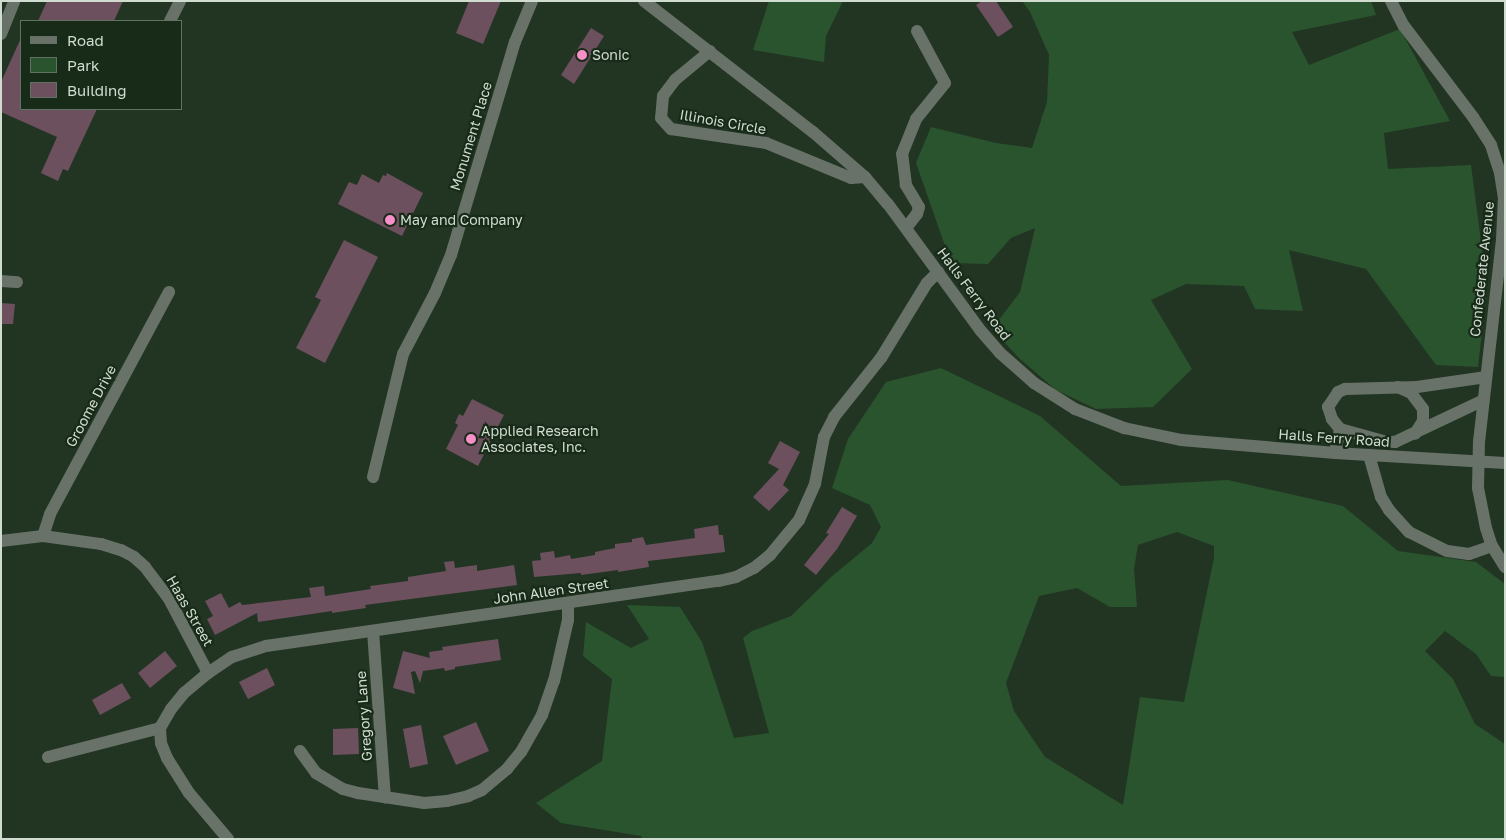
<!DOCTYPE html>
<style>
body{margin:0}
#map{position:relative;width:1506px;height:840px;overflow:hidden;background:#223523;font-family:"Golos Text",sans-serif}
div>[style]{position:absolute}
.green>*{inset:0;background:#29542d}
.building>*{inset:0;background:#6c505e}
.minor>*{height:12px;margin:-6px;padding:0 6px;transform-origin:6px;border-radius:6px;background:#697269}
.minor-bridge>*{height:12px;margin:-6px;padding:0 6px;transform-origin:6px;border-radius:6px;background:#697269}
.dots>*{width:14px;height:14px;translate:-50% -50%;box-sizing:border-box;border:2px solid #182b19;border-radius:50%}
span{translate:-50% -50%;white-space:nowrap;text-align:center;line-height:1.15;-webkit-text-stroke:4.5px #182b19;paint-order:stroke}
.poi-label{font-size:14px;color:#d0dcd0}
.left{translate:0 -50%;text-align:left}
.street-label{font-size:14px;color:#d0dcd0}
.frame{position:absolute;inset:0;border:2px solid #d0dcd0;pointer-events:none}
.legend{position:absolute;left:20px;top:20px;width:162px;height:90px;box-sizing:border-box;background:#182b19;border:1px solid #627262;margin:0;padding:6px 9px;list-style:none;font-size:15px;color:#d0dcd0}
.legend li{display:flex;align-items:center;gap:10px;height:25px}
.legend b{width:25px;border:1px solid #627262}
</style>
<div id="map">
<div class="green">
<i style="clip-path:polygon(769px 1px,843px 1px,826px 36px,824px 62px,753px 50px)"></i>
<i style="clip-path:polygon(1022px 1px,1371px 1px,1376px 15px,1292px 32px,1309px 65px,1400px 29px,1450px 121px,1384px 133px,1388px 169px,1471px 165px,1487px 287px,1478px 367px,1436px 365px,1366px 269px,1289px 250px,1303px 311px,1255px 309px,1244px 286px,1186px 284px,1151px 300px,1192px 369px,1153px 407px,1096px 409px,1056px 390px,1020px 359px,992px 329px,1020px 292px,1035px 228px,1011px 238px,988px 264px,951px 263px,916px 163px,931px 127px,996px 143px,1032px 148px,1047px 102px,1049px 55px,1030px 12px)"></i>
<i style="clip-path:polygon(evenodd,941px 368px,1040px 416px,1121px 486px,1228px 480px,1343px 506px,1398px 551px,1476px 562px,1505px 584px,1505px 677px,1491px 676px,1476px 654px,1445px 631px,1425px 651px,1453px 679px,1475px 724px,1505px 744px,1505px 839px,642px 839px,641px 836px,561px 823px,536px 803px,602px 761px,612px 679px,583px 656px,586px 622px,631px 648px,649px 639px,627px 605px,680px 607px,702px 642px,734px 738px,769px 733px,743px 638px,752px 631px,791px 616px,830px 578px,872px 543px,881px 527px,870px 505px,832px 488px,848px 439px,886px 382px,941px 368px,1177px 532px,1214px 546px,1214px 558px,1184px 702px,1140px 697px,1123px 805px,1045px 757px,1014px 711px,1006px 683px,1039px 596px,1077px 588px,1110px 607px,1137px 607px,1134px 569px,1138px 545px,1177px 532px)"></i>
</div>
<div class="building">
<i style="clip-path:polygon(47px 1px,123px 1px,114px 21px,38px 21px)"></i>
<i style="clip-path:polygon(469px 1px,501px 1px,483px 44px,456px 33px)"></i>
<i style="clip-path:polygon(982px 1px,996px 1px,1013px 27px,998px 37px,976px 5px)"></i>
<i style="clip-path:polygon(591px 28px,604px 36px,574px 84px,561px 75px)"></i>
<i style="clip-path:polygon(21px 38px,21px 109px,97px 109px,68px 171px,63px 169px,58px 181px,41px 173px,57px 137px,1px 112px,1px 82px)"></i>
<i style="clip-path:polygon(387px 173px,423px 193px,402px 236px,338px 204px,349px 182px,357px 185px,362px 174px,379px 183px,383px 175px,386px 176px)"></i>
<i style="clip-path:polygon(344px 240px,378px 257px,325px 363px,296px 348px,321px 300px,315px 297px)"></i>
<i style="clip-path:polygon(1px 303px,15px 304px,13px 324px,1px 324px)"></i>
<i style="clip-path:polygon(472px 399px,504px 415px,478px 466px,446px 449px,458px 425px,455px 423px,459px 414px,463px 416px)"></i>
<i style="clip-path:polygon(780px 441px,800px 452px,783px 485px,789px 490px,769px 511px,753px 497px,779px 469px,768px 463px)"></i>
<i style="clip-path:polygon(842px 507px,857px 516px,837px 549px,816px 575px,804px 565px,829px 534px,826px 533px)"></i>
<i style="clip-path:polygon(718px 525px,719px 535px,723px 535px,725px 552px,648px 561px,649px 567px,618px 572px,618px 570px,581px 575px,581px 573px,534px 577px,532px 561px,541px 560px,540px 553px,554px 551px,555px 558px,570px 555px,571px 559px,595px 555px,595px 552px,615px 548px,615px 544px,632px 542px,632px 539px,643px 537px,646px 545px,695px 538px,694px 529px)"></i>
<i style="clip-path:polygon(454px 561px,455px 568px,477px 565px,477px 571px,514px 565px,517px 585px,365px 605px,366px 608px,332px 613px,332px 611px,258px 622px,257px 613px,215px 635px,207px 619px,213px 616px,205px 601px,221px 593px,229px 608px,240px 602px,242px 605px,311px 597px,309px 588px,324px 586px,325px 596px,371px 589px,370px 586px,408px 581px,408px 577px,446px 571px,444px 562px)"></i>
<i style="clip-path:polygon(498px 639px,501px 660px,455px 667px,455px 669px,445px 671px,444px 668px,423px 671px,420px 683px,415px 671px,411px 672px,415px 694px,393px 688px,403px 651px,430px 658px,429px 652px,443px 650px,442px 647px)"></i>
<i style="clip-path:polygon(165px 651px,177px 666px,150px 688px,138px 673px)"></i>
<i style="clip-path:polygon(267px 668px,275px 685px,248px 699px,239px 682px)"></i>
<i style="clip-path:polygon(122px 683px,131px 698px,100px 715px,92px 700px)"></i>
<i style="clip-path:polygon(476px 722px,489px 751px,456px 765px,443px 736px)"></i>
<i style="clip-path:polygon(421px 725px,428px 764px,410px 768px,403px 729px)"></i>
<i style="clip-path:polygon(358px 728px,359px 754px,333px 755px,333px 729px)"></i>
</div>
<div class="minor">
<i style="left:644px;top:1px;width:214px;rotate:37.8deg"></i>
<i style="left:813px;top:132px;width:69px;rotate:40.9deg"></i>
<i style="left:865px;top:177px;width:35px;rotate:50deg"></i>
<i style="left:888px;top:204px;width:157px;rotate:53.8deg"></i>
<i style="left:981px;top:331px;width:29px;rotate:49deg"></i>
<i style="left:1000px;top:353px;width:45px;rotate:41.4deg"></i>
<i style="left:1034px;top:383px;width:49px;rotate:32.4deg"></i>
<i style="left:1075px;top:409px;width:53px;rotate:21.2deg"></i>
<i style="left:1124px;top:428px;width:58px;rotate:11.9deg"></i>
<i style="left:1181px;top:440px;width:155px;rotate:4.8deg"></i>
<i style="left:1335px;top:453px;width:170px;rotate:3.4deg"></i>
<i style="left:1391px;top:1px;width:28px;rotate:63deg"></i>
<i style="left:1404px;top:26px;width:114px;rotate:52.8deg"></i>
<i style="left:1473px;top:117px;width:33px;rotate:57deg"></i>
<i style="left:1491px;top:145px;width:29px;rotate:72deg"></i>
<i style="left:1500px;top:173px;width:24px;rotate:81deg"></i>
<i style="left:1504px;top:197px;width:43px;rotate:92.7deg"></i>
<i style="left:1502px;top:240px;width:202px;rotate:96.5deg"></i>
<i style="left:170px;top:21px;width:22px;rotate:-63deg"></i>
<i style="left:1px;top:34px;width:35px;rotate:-68deg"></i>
<i style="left:710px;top:51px;width:45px;rotate:140.4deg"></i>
<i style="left:675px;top:80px;width:20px;rotate:127deg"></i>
<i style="left:663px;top:96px;width:22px;rotate:95deg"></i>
<i style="left:661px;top:118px;width:15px;rotate:48deg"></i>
<i style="left:671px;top:129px;width:96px;rotate:8.4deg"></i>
<i style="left:766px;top:143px;width:92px;rotate:22.4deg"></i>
<i style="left:851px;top:178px;width:14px;rotate:-4deg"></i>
<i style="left:906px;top:228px;width:18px;rotate:-52deg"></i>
<i style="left:917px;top:214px;width:7px;rotate:-74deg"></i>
<i style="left:919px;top:207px;width:26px;rotate:-121deg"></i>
<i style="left:906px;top:185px;width:31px;rotate:-97deg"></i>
<i style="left:902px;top:154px;width:38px;rotate:-68deg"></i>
<i style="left:916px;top:119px;width:46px;rotate:-51.1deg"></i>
<i style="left:945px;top:83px;width:59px;rotate:-118.3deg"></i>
<i style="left:1px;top:281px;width:16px;rotate:4deg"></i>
<i style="left:1398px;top:387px;width:14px;rotate:25deg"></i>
<i style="left:1411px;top:393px;width:20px;rotate:53deg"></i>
<i style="left:1423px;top:409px;width:12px;rotate:90deg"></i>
<i style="left:1423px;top:421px;width:15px;rotate:122deg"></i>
<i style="left:1340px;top:429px;width:45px;rotate:15.6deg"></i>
<i style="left:1383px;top:441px;width:12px;rotate:5deg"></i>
<i style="left:1395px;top:442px;width:98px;rotate:-25.3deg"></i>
<i style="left:1335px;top:453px;width:25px;rotate:-78deg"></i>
<i style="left:1340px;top:429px;width:13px;rotate:-129deg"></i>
<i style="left:1332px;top:419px;width:13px;rotate:-108deg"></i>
<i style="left:1328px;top:407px;width:18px;rotate:-56deg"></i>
<i style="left:1338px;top:392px;width:8px;rotate:-23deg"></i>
<i style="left:1345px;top:389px;width:72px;rotate:-1.6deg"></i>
<i style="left:1417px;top:387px;width:70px;rotate:-8.2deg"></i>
<i style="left:1369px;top:455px;width:44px;rotate:74.1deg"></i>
<i style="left:1381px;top:497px;width:15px;rotate:58deg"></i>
<i style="left:1389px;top:510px;width:30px;rotate:48deg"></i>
<i style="left:1409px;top:532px;width:42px;rotate:26.6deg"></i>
<i style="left:1447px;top:551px;width:22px;rotate:8deg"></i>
<i style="left:1469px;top:554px;width:24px;rotate:-19deg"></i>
<i style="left:373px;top:477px;width:127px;rotate:-76.3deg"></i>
<i style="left:403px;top:354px;width:69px;rotate:-62.3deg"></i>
<i style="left:435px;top:293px;width:41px;rotate:-67.2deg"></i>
<i style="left:451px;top:255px;width:222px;rotate:-73.3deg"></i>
<i style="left:515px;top:42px;width:44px;rotate:-67.5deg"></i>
<i style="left:1478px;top:488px;width:41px;rotate:78.7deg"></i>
<i style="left:1486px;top:528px;width:19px;rotate:72deg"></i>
<i style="left:1492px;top:546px;width:25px;rotate:58deg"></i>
<i style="left:43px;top:536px;width:23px;rotate:-72deg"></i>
<i style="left:50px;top:514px;width:252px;rotate:-61.8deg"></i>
<i style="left:1px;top:541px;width:42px;rotate:-6.8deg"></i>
<i style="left:43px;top:536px;width:59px;rotate:7.9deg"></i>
<i style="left:101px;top:544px;width:21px;rotate:17deg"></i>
<i style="left:121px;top:550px;width:15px;rotate:28deg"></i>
<i style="left:134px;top:557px;width:15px;rotate:42deg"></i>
<i style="left:145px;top:567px;width:40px;rotate:53deg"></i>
<i style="left:169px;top:599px;width:84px;rotate:62.2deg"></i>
<i style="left:373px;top:631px;width:167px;rotate:85.9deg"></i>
<i style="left:300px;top:751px;width:27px;rotate:54deg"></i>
<i style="left:316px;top:773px;width:31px;rotate:31deg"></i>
<i style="left:343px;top:789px;width:16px;rotate:15deg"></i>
<i style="left:358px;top:793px;width:67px;rotate:8.6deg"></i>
<i style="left:424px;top:803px;width:23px;rotate:-5deg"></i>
<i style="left:447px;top:801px;width:22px;rotate:-13deg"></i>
<i style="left:468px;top:796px;width:15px;rotate:-23deg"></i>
<i style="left:482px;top:790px;width:33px;rotate:-40deg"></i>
<i style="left:507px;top:769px;width:22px;rotate:-51deg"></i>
<i style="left:521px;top:752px;width:43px;rotate:-60.4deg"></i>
<i style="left:542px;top:715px;width:36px;rotate:-71deg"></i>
<i style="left:554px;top:681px;width:63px;rotate:-77.1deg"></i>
<i style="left:568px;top:620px;width:16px;rotate:-90deg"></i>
<i style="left:48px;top:757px;width:116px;rotate:-14.5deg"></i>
<i style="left:228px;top:839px;width:60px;rotate:-130.3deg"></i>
<i style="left:189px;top:793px;width:41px;rotate:-122.2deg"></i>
<i style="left:167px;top:758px;width:16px;rotate:-112deg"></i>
<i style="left:161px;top:743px;width:15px;rotate:-94deg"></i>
<i style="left:160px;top:728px;width:22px;rotate:-60deg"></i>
<i style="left:171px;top:709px;width:21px;rotate:-51deg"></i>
<i style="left:184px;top:693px;width:31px;rotate:-40deg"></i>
<i style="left:208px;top:673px;width:29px;rotate:-34deg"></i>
<i style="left:232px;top:657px;width:36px;rotate:-18deg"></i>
<i style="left:266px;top:646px;width:458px;rotate:-8.2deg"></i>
<i style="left:719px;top:581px;width:17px;rotate:-13deg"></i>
<i style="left:736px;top:577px;width:20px;rotate:-27deg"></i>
<i style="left:754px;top:568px;width:21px;rotate:-39deg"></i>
<i style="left:770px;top:555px;width:45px;rotate:-50.4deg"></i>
<i style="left:799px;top:520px;width:39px;rotate:-66deg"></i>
<i style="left:815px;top:484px;width:48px;rotate:-79.2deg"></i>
<i style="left:824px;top:437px;width:22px;rotate:-63deg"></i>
<i style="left:834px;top:417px;width:75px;rotate:-51.5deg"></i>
<i style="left:881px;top:358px;width:88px;rotate:-58.5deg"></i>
<i style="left:927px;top:283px;width:16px;rotate:-45deg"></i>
</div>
<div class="minor-bridge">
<i style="left:1478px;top:488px;width:47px;rotate:-88.8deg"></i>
</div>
<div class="dots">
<i style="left:582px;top:55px;background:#f98fc8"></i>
<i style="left:390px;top:220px;background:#f98fc8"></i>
<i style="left:471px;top:439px;background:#f98fc8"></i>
</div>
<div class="poi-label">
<span class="left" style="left:592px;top:55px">Sonic</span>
<span class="left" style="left:400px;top:220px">May and Company</span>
<span class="left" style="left:481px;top:439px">Applied Research<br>Associates, Inc.</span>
</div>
<div class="street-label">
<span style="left:723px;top:122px;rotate:10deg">Illinois Circle</span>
<span style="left:471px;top:136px;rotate:-73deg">Monument Place</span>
<span style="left:1482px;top:269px;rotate:-84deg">Confederate Avenue</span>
<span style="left:974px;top:294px;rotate:53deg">Halls Ferry Road</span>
<span style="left:91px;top:406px;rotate:-62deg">Groome Drive</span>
<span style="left:1334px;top:438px;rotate:4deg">Halls Ferry Road</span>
<span style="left:551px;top:591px;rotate:-8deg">John Allen Street</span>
<span style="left:190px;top:611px;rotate:60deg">Haas Street</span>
<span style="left:364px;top:716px;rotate:-94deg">Gregory Lane</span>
</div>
<div class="frame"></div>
<ul class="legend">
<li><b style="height:6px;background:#697269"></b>Road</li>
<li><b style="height:14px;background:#29542d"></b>Park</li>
<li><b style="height:14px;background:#6c505e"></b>Building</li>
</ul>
</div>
